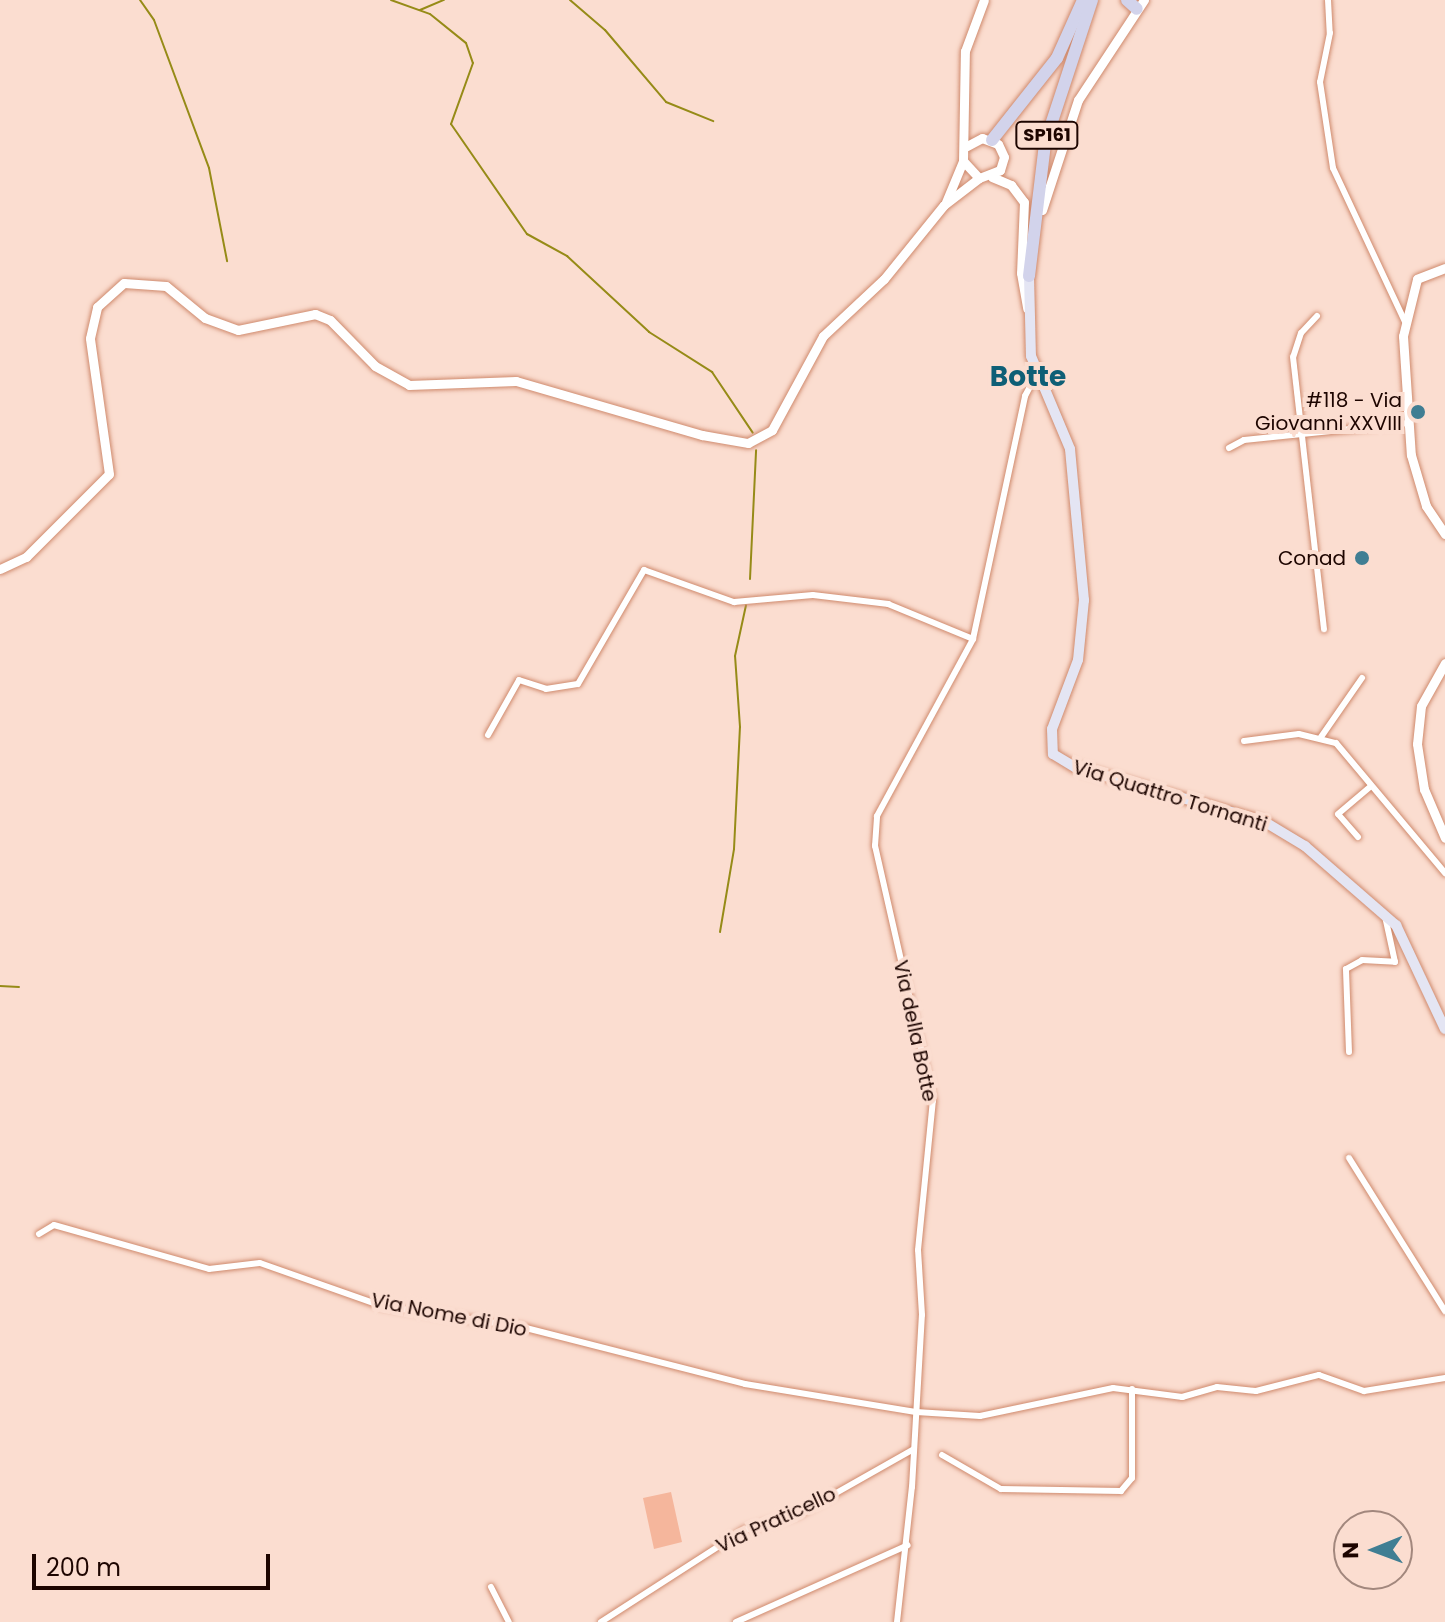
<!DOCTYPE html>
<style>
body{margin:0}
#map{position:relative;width:1445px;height:1622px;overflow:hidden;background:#fbddd0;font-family:Poppins,sans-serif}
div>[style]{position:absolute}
.green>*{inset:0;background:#f5b69c}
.stream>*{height:2px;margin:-1px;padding:0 1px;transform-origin:1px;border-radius:1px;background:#968b17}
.roads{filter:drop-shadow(0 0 2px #cf8a6d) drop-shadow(0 0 2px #cf8a6d)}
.street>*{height:6px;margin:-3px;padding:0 3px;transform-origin:3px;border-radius:3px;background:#fff}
.secondary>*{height:9px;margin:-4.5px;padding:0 4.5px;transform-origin:4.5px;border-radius:4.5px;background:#fff}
.primary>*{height:10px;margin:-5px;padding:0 5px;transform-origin:5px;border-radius:5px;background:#e4e5f3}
.highway>*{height:12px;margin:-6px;padding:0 6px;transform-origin:6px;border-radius:6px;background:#d2d3eb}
.dots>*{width:22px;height:22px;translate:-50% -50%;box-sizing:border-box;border:4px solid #fbddd0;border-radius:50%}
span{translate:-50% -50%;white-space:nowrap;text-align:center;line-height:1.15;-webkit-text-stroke:8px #fbddd0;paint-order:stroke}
.shield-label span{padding:2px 6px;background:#fbddd0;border:2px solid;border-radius:6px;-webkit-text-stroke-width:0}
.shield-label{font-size:18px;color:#1d0500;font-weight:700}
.poi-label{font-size:20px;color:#1d0500}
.right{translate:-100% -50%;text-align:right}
.street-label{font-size:20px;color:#1d0500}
.district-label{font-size:28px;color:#0e5f76;font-weight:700}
.north{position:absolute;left:1333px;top:1510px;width:80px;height:80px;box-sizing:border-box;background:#fbddd0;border:2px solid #a2877d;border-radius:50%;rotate:269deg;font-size:22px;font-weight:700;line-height:32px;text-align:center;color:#1d0500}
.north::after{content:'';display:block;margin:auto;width:28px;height:36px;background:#407e93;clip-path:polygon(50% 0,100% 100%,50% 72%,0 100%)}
.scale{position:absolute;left:32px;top:1554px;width:238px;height:36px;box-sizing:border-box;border:4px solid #1d0500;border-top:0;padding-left:10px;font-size:24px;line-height:28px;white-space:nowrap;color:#1d0500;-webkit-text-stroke:6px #fbddd0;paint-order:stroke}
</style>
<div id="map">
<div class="green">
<i style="clip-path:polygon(671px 1492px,682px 1542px,654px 1549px,643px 1498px)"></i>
</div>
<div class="stream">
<i style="left:140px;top:0;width:24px;rotate:55deg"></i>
<i style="left:154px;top:20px;width:158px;rotate:69.6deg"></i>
<i style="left:209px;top:168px;width:95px;rotate:79deg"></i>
<i style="left:391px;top:0;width:41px;rotate:19.7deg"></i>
<i style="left:430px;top:14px;width:46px;rotate:38.9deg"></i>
<i style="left:466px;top:43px;width:21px;rotate:71deg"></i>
<i style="left:473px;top:63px;width:65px;rotate:109.8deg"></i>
<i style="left:451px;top:124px;width:134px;rotate:55.4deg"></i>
<i style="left:527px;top:234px;width:46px;rotate:28.8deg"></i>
<i style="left:567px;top:256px;width:112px;rotate:42.8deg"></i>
<i style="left:649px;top:332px;width:75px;rotate:32.4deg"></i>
<i style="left:712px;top:372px;width:73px;rotate:56.1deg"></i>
<i style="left:570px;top:0;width:46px;rotate:40.6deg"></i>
<i style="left:605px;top:30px;width:94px;rotate:49.7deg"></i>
<i style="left:666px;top:102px;width:51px;rotate:22deg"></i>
<i style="left:420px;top:10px;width:26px;rotate:-23deg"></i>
<i style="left:750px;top:579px;width:129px;rotate:-87.3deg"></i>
<i style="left:720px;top:932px;width:84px;rotate:-80.4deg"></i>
<i style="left:734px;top:849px;width:122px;rotate:-87.2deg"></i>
<i style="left:740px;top:727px;width:71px;rotate:-94deg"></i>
<i style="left:735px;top:656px;width:52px;rotate:-77.8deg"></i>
<i style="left:0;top:986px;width:19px;rotate:3deg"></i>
</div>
<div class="roads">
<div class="street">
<i style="left:1328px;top:0;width:33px;rotate:87deg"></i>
<i style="left:1330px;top:33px;width:50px;rotate:101.5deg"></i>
<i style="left:1320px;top:82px;width:87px;rotate:81.4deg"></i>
<i style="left:1333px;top:168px;width:170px;rotate:64.9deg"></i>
<i style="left:1317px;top:316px;width:23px;rotate:133deg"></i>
<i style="left:1301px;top:333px;width:25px;rotate:108deg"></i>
<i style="left:1293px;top:357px;width:274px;rotate:83.5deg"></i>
<i style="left:1229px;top:448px;width:17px;rotate:-28deg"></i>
<i style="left:1244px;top:440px;width:165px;rotate:-5.9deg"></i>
<i style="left:488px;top:735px;width:63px;rotate:-60.6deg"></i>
<i style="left:519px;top:680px;width:28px;rotate:18deg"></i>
<i style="left:546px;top:689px;width:32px;rotate:-9deg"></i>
<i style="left:578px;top:684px;width:132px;rotate:-59.9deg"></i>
<i style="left:644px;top:570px;width:96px;rotate:19.6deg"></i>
<i style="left:734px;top:602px;width:79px;rotate:-5.1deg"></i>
<i style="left:813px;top:595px;width:76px;rotate:6.8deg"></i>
<i style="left:888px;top:604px;width:92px;rotate:22.4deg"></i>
<i style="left:1321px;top:737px;width:72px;rotate:-55.2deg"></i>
<i style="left:1244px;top:741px;width:55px;rotate:-7.3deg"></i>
<i style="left:1299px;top:734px;width:38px;rotate:14deg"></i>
<i style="left:1336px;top:743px;width:170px;rotate:50deg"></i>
<i style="left:1358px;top:837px;width:30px;rotate:-131deg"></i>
<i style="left:1338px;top:814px;width:43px;rotate:-40.3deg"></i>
<i style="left:1349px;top:1052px;width:83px;rotate:-92.1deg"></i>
<i style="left:1346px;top:969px;width:18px;rotate:-29deg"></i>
<i style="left:1362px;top:960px;width:33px;rotate:3deg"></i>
<i style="left:1395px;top:962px;width:47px;rotate:-102.3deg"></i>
<i style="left:1349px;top:1158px;width:181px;rotate:57.9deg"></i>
<i style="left:39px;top:1234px;width:17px;rotate:-31deg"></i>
<i style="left:54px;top:1225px;width:161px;rotate:15.8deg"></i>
<i style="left:209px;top:1269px;width:51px;rotate:-6.7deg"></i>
<i style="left:260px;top:1263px;width:129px;rotate:19.4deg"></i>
<i style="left:382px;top:1306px;width:142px;rotate:8.5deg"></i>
<i style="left:522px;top:1327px;width:230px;rotate:14.3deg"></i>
<i style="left:745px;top:1384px;width:173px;rotate:9.3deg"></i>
<i style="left:916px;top:1412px;width:64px;rotate:3.6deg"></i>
<i style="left:980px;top:1416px;width:136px;rotate:-11.9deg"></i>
<i style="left:1113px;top:1388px;width:70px;rotate:7.4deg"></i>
<i style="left:1182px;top:1397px;width:36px;rotate:-16deg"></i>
<i style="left:1217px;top:1387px;width:39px;rotate:6deg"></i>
<i style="left:1256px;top:1391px;width:65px;rotate:-14.3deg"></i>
<i style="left:1319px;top:1375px;width:48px;rotate:19.6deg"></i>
<i style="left:1364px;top:1391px;width:82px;rotate:-9.1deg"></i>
<i style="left:942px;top:1455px;width:68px;rotate:30deg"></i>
<i style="left:1001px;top:1489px;width:120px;rotate:1deg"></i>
<i style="left:1121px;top:1491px;width:17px;rotate:-50deg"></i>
<i style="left:1132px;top:1478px;width:89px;rotate:-90deg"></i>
<i style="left:491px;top:1587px;width:39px;rotate:63deg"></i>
<i style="left:601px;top:1622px;width:170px;rotate:-32.8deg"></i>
<i style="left:744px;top:1530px;width:57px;rotate:-16.2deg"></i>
<i style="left:799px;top:1514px;width:132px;rotate:-29.5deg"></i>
<i style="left:736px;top:1622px;width:188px;rotate:-24.1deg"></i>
<i style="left:897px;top:1622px;width:136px;rotate:-83.7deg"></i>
<i style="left:912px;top:1487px;width:172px;rotate:-86.7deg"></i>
<i style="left:922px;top:1315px;width:65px;rotate:-93.5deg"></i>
<i style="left:918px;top:1250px;width:150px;rotate:-84.3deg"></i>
<i style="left:933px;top:1101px;width:262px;rotate:-102.8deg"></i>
<i style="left:875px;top:846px;width:30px;rotate:-86deg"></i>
<i style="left:877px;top:816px;width:201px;rotate:-61.5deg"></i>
<i style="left:973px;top:639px;width:249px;rotate:-77.9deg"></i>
<i style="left:1025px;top:396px;width:24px;rotate:-62deg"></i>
</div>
<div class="secondary">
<i style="left:967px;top:146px;width:17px;rotate:-28deg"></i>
<i style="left:982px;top:138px;width:17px;rotate:21deg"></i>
<i style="left:998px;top:144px;width:14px;rotate:65deg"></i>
<i style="left:1004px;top:157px;width:14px;rotate:107deg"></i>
<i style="left:1000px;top:170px;width:22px;rotate:159deg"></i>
<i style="left:979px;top:178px;width:23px;rotate:-133deg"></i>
<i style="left:963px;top:161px;width:110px;rotate:-89deg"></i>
<i style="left:965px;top:51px;width:54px;rotate:-69.6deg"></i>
<i style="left:992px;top:177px;width:21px;rotate:23deg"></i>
<i style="left:1011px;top:185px;width:21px;rotate:53deg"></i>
<i style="left:1024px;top:202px;width:71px;rotate:92.4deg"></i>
<i style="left:1021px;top:273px;width:36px;rotate:80deg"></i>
<i style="left:946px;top:202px;width:44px;rotate:-67.5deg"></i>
<i style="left:1042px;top:210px;width:116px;rotate:-71.9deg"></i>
<i style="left:1078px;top:100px;width:120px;rotate:-56.6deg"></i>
<i style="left:1445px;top:268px;width:30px;rotate:159deg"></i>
<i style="left:1417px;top:279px;width:59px;rotate:103.8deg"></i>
<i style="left:1403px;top:336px;width:119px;rotate:86.2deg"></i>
<i style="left:1411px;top:455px;width:53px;rotate:73.6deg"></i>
<i style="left:1426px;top:506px;width:34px;rotate:56deg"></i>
<i style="left:0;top:569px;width:29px;rotate:-25deg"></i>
<i style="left:26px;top:557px;width:117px;rotate:-45deg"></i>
<i style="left:109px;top:474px;width:137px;rotate:-98deg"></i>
<i style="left:90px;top:338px;width:32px;rotate:-77deg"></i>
<i style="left:97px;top:307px;width:36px;rotate:-42deg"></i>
<i style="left:124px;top:283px;width:42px;rotate:4.1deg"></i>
<i style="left:166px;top:286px;width:50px;rotate:39.4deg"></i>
<i style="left:205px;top:318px;width:35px;rotate:20deg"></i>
<i style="left:238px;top:330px;width:79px;rotate:-11.7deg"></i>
<i style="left:315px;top:314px;width:16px;rotate:22deg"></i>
<i style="left:330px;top:320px;width:64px;rotate:45.6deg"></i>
<i style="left:375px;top:366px;width:39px;rotate:29deg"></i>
<i style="left:409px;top:385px;width:107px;rotate:-2.1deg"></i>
<i style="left:516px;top:381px;width:194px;rotate:16.2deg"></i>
<i style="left:702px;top:435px;width:47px;rotate:9.9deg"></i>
<i style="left:748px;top:443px;width:27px;rotate:-28deg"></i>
<i style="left:772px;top:430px;width:107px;rotate:-61.5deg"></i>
<i style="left:823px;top:336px;width:83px;rotate:-43.1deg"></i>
<i style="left:884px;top:279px;width:95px;rotate:-51deg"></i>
<i style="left:944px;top:205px;width:44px;rotate:-37.6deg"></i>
<i style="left:1445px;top:663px;width:49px;rotate:119.2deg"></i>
<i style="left:1421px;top:706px;width:38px;rotate:96deg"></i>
<i style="left:1417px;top:744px;width:46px;rotate:81.2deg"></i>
<i style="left:1424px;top:789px;width:53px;rotate:66.8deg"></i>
</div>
<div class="primary">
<i style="left:1029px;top:276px;width:80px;rotate:88.6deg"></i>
<i style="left:1031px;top:356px;width:101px;rotate:67.2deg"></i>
<i style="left:1070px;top:449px;width:152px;rotate:84.7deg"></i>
<i style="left:1084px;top:600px;width:60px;rotate:95.7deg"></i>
<i style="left:1078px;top:660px;width:74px;rotate:110.6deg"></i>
<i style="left:1052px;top:729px;width:25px;rotate:88deg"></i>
<i style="left:1053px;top:754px;width:26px;rotate:31deg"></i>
<i style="left:1075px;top:767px;width:198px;rotate:16.1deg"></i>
<i style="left:1265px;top:822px;width:47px;rotate:31deg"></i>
<i style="left:1305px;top:846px;width:121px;rotate:41deg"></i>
<i style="left:1396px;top:925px;width:115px;rotate:64.8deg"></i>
</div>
<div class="highway">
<i style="left:1127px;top:0;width:13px;rotate:42deg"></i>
<i style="left:992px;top:140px;width:105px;rotate:-51.6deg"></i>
<i style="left:1057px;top:58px;width:64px;rotate:-65.9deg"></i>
<i style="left:1029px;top:276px;width:134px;rotate:-83.1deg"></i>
<i style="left:1045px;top:143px;width:151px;rotate:-71.8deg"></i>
</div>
</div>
<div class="dots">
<i style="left:1418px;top:412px;background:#407e93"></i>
<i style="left:1362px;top:558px;background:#407e93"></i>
</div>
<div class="shield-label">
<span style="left:1047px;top:135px">SP161</span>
</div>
<div class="poi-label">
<span class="right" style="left:1402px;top:412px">#118 - Via<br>Giovanni XXVIII</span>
<span class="right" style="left:1346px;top:558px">Conad</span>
</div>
<div class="street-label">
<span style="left:1170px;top:796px;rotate:17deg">Via Quattro Tornanti</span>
<span style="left:915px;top:1031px;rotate:78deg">Via della Botte</span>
<span style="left:449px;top:1315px;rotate:11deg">Via Nome di Dio</span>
<span style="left:776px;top:1520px;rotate:-25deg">Via Praticello</span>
</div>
<div class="district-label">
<span style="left:1028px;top:377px">Botte</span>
</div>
<div class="north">N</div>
<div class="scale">200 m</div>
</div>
